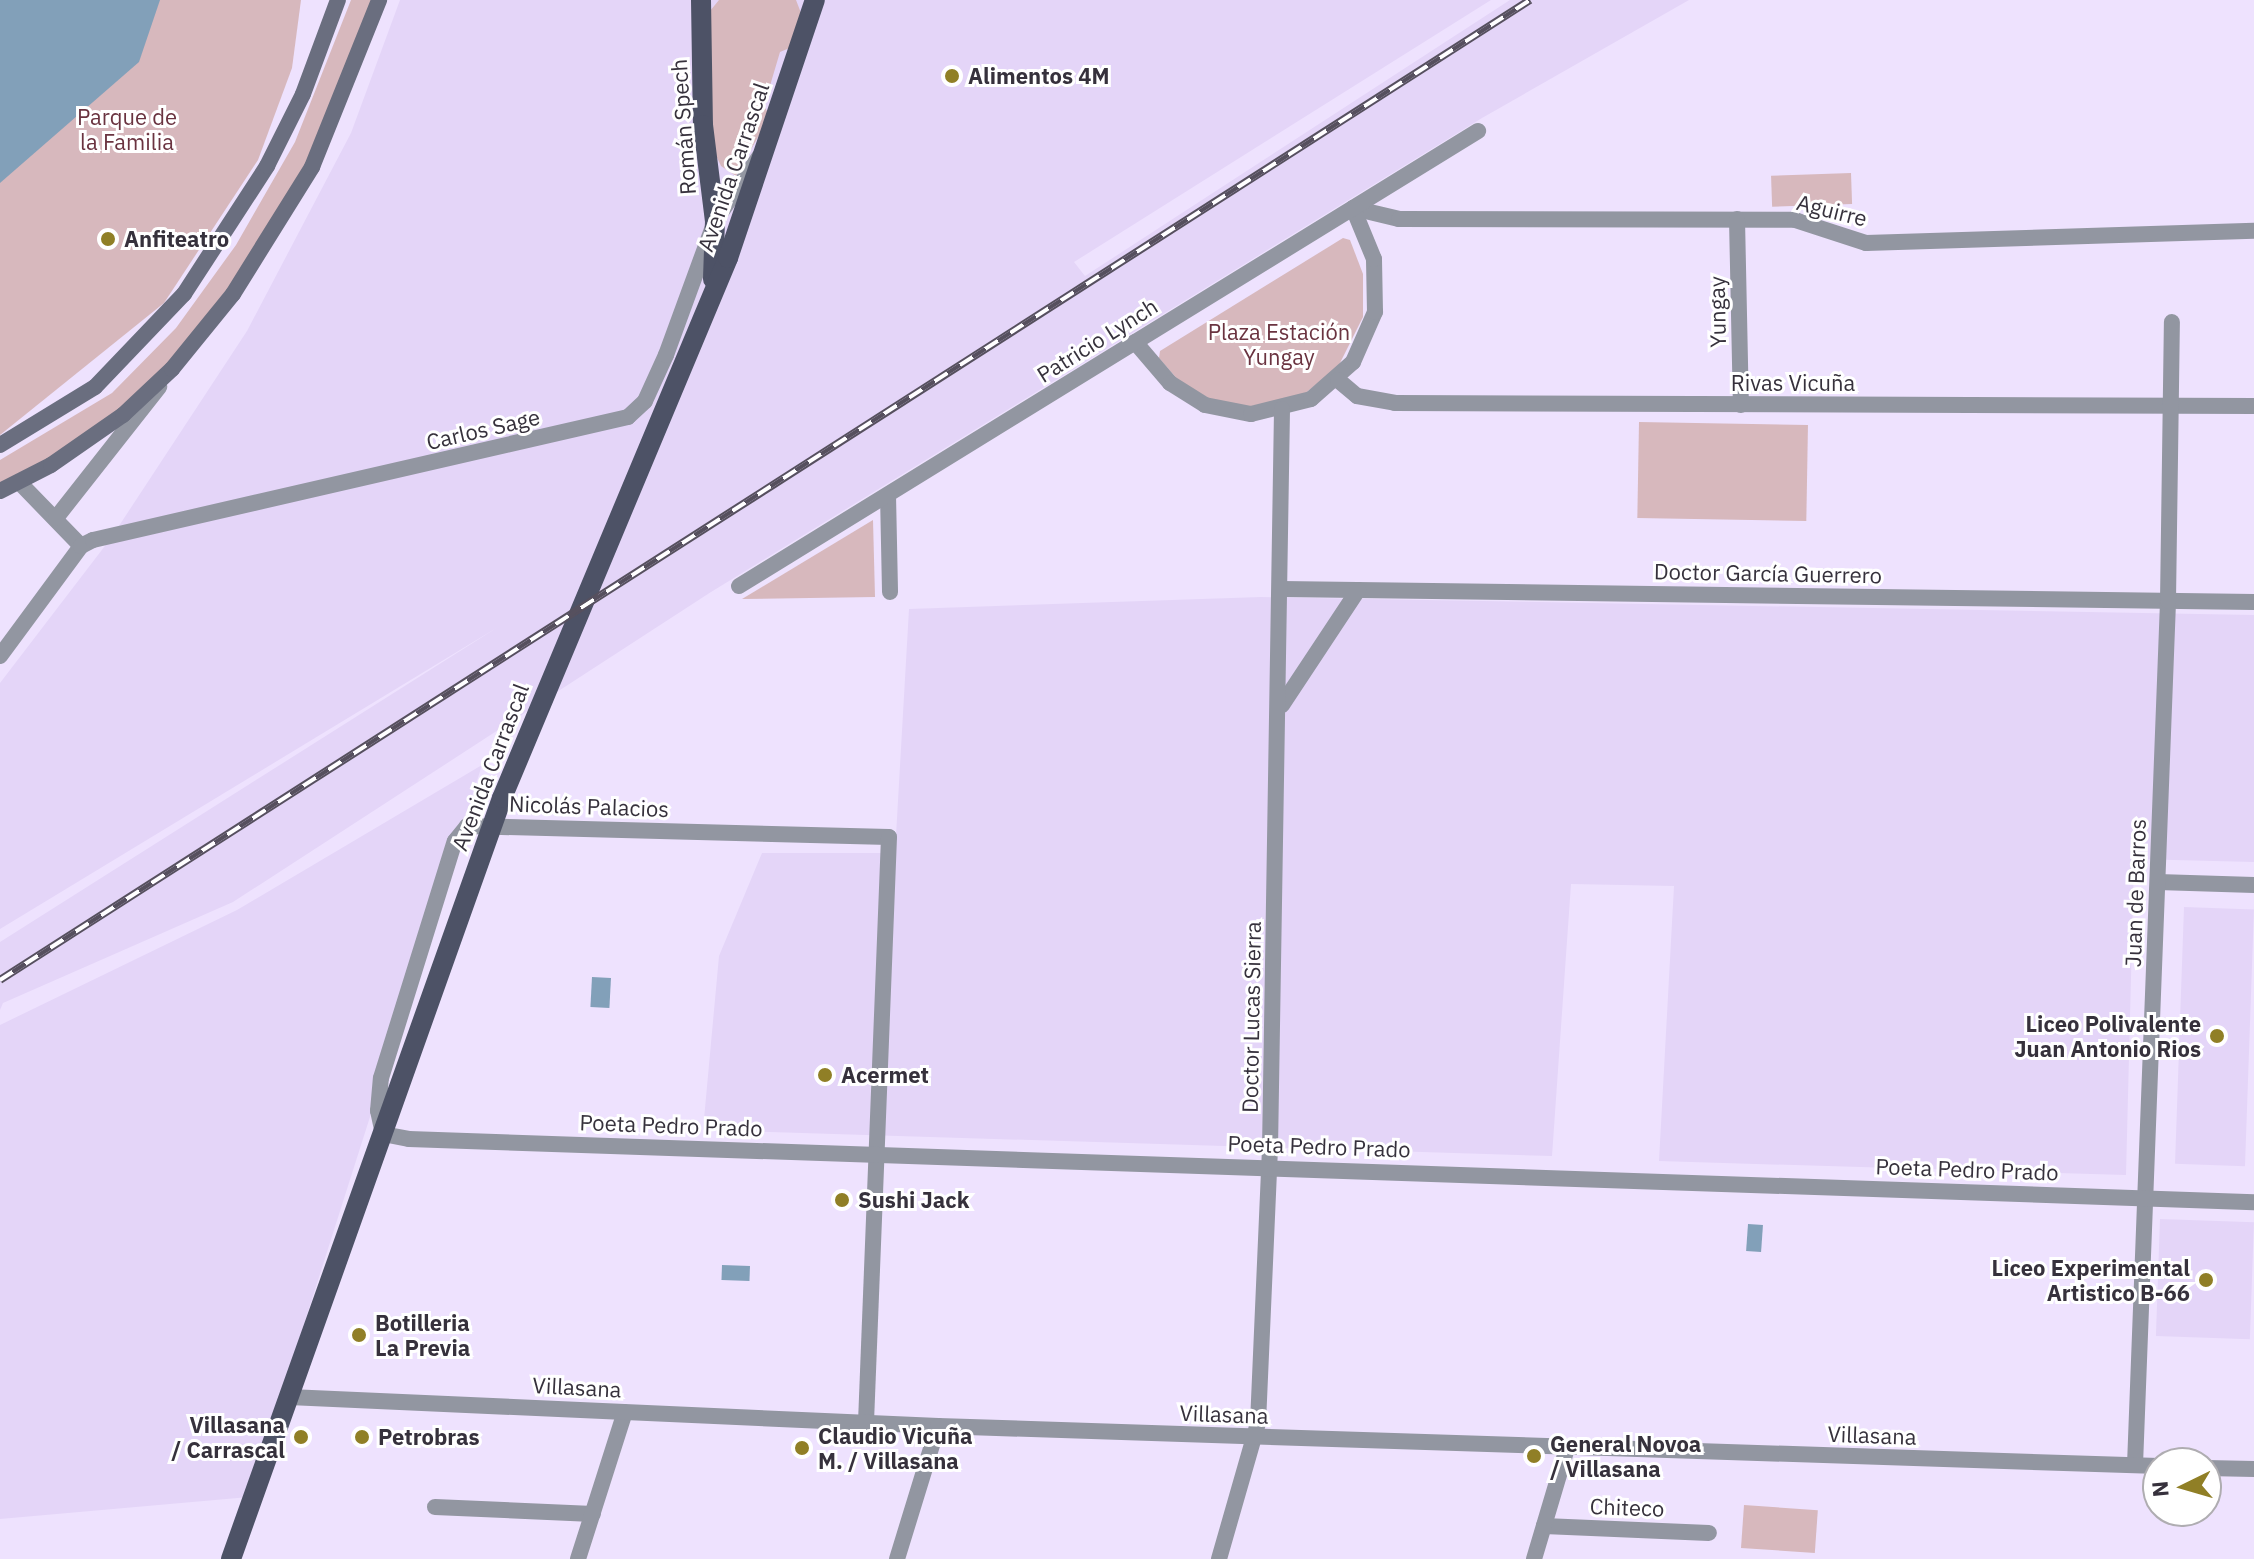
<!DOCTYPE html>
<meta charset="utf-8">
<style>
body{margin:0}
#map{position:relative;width:2254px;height:1559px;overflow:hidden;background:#eee2fe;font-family:"IBM Plex Sans",sans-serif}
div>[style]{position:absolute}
.built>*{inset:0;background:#e4d5f8;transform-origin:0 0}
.green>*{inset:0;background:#d7b8bd;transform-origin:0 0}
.water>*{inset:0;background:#82a0b9;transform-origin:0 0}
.minor>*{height:16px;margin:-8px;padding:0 8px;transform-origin:8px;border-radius:8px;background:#9296a1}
.tertiary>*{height:16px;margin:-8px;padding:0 8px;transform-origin:8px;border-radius:8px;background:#9296a1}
.secondary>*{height:16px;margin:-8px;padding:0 8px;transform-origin:8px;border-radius:8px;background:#6a6e7f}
.primary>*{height:20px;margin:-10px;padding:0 10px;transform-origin:10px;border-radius:10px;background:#4d5266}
.rail>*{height:8px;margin-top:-4px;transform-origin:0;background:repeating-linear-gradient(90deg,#fff 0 15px,#56505e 0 30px);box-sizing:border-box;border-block:2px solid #56505e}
.dots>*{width:22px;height:22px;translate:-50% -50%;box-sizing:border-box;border:4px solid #fff;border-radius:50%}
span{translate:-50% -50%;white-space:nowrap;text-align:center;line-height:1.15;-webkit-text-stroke:6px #fff;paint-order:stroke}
.poi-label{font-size:22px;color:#36313c;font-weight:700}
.left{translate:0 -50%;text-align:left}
.right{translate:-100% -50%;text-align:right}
.park-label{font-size:22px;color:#6a3340}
.street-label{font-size:22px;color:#36313c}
.north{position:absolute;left:2142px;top:1447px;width:80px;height:80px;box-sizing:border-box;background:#fff;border:2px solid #afadb1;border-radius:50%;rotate:265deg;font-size:22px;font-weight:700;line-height:32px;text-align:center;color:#36313c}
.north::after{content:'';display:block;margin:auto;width:28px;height:36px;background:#907f26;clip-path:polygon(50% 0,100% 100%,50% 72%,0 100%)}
</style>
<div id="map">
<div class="built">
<i style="clip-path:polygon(400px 0,1491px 0,1074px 262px,1085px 276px,1510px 0,1689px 0,1482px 118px,711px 592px,233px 902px,3px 1003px,0 1010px,0 942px,498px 627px,0 929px,0 683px,111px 538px,247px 331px,351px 133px)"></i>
<i style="clip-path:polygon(1261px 597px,2254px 615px,2254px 862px,2134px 859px,2126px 1175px,1659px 1161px,1674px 886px,1571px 884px,1552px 1156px,703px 1130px,719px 956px,762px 853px,895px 853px,909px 609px)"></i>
<i style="clip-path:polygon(482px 765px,249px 1497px,0 1519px,0 1025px,237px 910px)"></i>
<i style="left:2184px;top:907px;width:70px;height:257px;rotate:2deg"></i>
<i style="left:2160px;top:1219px;width:94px;height:117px;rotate:2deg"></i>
</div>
<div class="green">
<i style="clip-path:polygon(0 0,301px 0,292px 68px,258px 160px,164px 303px,0 435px)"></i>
<i style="clip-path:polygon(351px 0,375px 0,321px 144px,267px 236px,166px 370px,84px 439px,0 485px,0 460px,112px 393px,176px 328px,236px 245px,295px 142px)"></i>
<i style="clip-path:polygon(719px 0,796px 0,801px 13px,792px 47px,780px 52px,764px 106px,770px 116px,736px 176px,721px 166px,712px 147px,710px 11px)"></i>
<i style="left:1851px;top:173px;width:31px;height:80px;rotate:88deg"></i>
<i style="clip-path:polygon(1343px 238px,1350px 240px,1363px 274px,1363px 317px,1338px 367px,1303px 395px,1248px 407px,1210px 399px,1179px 381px,1159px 358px,1160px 351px)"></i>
<i style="left:1639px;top:422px;width:169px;height:96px;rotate:1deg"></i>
<i style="clip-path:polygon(873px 520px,875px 597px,742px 599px)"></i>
<i style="left:1744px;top:1505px;width:74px;height:43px;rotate:4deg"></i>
</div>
<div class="water">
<i style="clip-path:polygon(0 0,160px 0,139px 62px,0 183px)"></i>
<i style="left:592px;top:977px;width:19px;height:30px;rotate:3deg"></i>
<i style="left:1748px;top:1224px;width:15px;height:27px;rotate:4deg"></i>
<i style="left:722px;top:1265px;width:28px;height:15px;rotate:2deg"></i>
</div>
<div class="minor">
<i style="left:1353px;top:208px;width:47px;rotate:13.4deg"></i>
<i style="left:1399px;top:219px;width:396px;rotate:0.1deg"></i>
<i style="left:1795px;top:220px;width:75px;rotate:17.9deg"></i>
<i style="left:1866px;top:243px;width:388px;rotate:-1.8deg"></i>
<i style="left:1737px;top:219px;width:186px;rotate:88.8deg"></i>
<i style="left:1135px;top:342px;width:54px;rotate:49.5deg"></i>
<i style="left:1170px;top:383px;width:41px;rotate:32.2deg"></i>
<i style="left:1205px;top:405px;width:47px;rotate:11.1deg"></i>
<i style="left:1251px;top:414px;width:62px;rotate:-14deg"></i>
<i style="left:1311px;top:399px;width:56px;rotate:-41.4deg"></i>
<i style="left:1353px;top:362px;width:55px;rotate:-66.3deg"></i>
<i style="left:1375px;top:312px;width:53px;rotate:-91.1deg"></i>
<i style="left:1374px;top:259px;width:55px;rotate:-112.4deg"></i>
<i style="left:1338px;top:380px;width:25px;rotate:40deg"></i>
<i style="left:1357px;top:396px;width:39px;rotate:10deg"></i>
<i style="left:1395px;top:403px;width:859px;rotate:0.2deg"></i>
<i style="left:19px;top:482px;width:89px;rotate:45.9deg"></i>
<i style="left:888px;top:495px;width:97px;rotate:88.8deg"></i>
<i style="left:56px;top:518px;width:167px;rotate:-51.8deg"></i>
<i style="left:739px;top:586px;width:868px;rotate:-31.62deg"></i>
<i style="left:1282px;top:589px;width:972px;rotate:0.77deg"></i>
<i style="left:0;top:656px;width:137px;rotate:-53.6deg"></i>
<i style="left:81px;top:546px;width:13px;rotate:-27deg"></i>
<i style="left:93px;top:540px;width:549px;rotate:-12.95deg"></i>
<i style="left:628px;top:417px;width:23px;rotate:-43deg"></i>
<i style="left:645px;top:401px;width:51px;rotate:-65.5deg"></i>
<i style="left:666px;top:355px;width:143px;rotate:-69.9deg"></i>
<i style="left:715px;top:221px;width:78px;rotate:-55.5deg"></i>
<i style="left:1282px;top:705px;width:138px;rotate:-56.5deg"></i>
<i style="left:2158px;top:882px;width:96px;rotate:1.8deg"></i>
<i style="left:383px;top:1134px;width:24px;rotate:-102deg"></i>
<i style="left:378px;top:1111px;width:33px;rotate:-85deg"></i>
<i style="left:381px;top:1078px;width:248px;rotate:-72.7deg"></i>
<i style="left:455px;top:841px;width:19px;rotate:-51deg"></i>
<i style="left:467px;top:826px;width:422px;rotate:1.5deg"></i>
<i style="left:889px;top:837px;width:586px;rotate:92.25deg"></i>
<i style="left:2135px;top:1465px;width:865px;rotate:-87.81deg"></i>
<i style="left:2168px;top:601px;width:279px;rotate:-89.2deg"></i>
<i style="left:435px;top:1507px;width:158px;rotate:2.5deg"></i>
<i style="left:1544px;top:1526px;width:165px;rotate:2.4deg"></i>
<i style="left:578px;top:1559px;width:154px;rotate:-72.3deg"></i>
<i style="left:897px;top:1559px;width:139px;rotate:-72.9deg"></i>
<i style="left:1219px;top:1559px;width:141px;rotate:-74deg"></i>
<i style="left:1258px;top:1423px;width:274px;rotate:-87.5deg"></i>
<i style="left:1270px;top:1149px;width:740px;rotate:-89.07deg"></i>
<i style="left:1534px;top:1559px;width:116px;rotate:-73.4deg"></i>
</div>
<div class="tertiary">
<i style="left:383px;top:1134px;width:26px;rotate:11deg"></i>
<i style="left:409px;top:1139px;width:1846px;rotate:1.96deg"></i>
<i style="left:289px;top:1397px;width:650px;rotate:2.56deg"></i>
<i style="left:938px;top:1426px;width:1221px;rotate:1.88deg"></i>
<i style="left:2206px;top:1468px;width:48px;rotate:1.2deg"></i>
</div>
<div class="secondary">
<i style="left:0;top:445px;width:111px;rotate:-31.4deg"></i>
<i style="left:95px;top:387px;width:129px;rotate:-46.3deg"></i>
<i style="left:184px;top:294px;width:153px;rotate:-57deg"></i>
<i style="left:267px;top:166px;width:80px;rotate:-63.4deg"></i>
<i style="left:303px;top:94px;width:100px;rotate:-69.6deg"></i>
<i style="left:0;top:491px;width:57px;rotate:-27deg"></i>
<i style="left:51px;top:465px;width:88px;rotate:-34.8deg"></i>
<i style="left:123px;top:415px;width:67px;rotate:-43.2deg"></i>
<i style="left:172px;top:369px;width:97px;rotate:-50.9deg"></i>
<i style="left:233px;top:294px;width:150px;rotate:-58.1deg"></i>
<i style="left:312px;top:167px;width:180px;rotate:-68.1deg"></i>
</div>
<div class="primary">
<i style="left:701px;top:0;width:125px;rotate:89.1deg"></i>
<i style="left:703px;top:125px;width:97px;rotate:82.9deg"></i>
<i style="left:715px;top:221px;width:58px;rotate:92deg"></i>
<i style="left:231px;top:1559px;width:808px;rotate:-70.4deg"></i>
<i style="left:502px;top:798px;width:585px;rotate:-67.29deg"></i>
<i style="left:728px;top:258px;width:272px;rotate:-71.4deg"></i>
</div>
<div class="rail">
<i style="left:0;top:980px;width:1817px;rotate:-32.64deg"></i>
</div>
<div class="dots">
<i style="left:952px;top:76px;background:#907f26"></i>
<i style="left:108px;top:239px;background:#907f26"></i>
<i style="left:2217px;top:1036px;background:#907f26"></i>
<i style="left:825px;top:1075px;background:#907f26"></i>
<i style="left:842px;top:1200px;background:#907f26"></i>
<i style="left:2206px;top:1280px;background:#907f26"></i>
<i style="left:359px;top:1335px;background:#907f26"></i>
<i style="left:301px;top:1437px;background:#907f26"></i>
<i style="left:362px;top:1437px;background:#907f26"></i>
<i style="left:802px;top:1448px;background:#907f26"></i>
<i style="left:1534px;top:1456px;background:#907f26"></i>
</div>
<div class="poi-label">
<span class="left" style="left:968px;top:76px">Alimentos 4M</span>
<span class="left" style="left:124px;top:239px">Anfiteatro</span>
<span class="right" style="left:2201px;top:1036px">Liceo Polivalente<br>Juan Antonio Rios</span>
<span class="left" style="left:841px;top:1075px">Acermet</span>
<span class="left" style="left:858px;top:1200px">Sushi Jack</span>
<span class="right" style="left:2190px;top:1280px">Liceo Experimental<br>Artistico B-66</span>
<span class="left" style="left:375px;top:1335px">Botilleria<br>La Previa</span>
<span class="right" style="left:285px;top:1437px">Villasana<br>/ Carrascal</span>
<span class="left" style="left:818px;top:1448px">Claudio Vicuña<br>M. / Villasana</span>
<span class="left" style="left:378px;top:1437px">Petrobras</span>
<span class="left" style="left:1550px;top:1456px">General Novoa<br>/ Villasana</span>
</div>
<div class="park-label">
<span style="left:127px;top:129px">Parque de<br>la Familia</span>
<span style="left:1279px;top:344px">Plaza Estación<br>Yungay</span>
</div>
<div class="street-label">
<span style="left:683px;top:127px;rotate:-94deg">Román Spech</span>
<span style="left:733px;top:167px;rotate:-71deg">Avenida Carrascal</span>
<span style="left:1832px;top:210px;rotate:14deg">Aguirre</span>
<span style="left:1717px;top:312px;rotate:-91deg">Yungay</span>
<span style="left:1097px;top:340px;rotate:-32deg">Patricio Lynch</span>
<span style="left:1793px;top:383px">Rivas Vicuña</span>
<span style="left:483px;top:429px;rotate:-13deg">Carlos Sage</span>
<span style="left:1768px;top:573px;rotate:1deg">Doctor García Guerrero</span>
<span style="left:490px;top:767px;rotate:-69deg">Avenida Carrascal</span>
<span style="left:589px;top:806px;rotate:2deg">Nicolás Palacios</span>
<span style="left:2135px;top:893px;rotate:-88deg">Juan de Barros</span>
<span style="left:1251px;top:1017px;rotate:-89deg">Doctor Lucas Sierra</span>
<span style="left:671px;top:1125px;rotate:2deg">Poeta Pedro Prado</span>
<span style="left:1319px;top:1146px;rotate:2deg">Poeta Pedro Prado</span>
<span style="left:1967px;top:1169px;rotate:2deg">Poeta Pedro Prado</span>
<span style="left:577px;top:1387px;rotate:3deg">Villasana</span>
<span style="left:1224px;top:1414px;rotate:2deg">Villasana</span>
<span style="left:1872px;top:1435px;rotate:2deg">Villasana</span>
<span style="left:1627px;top:1507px;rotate:2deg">Chiteco</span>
</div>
<div class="north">N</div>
</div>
